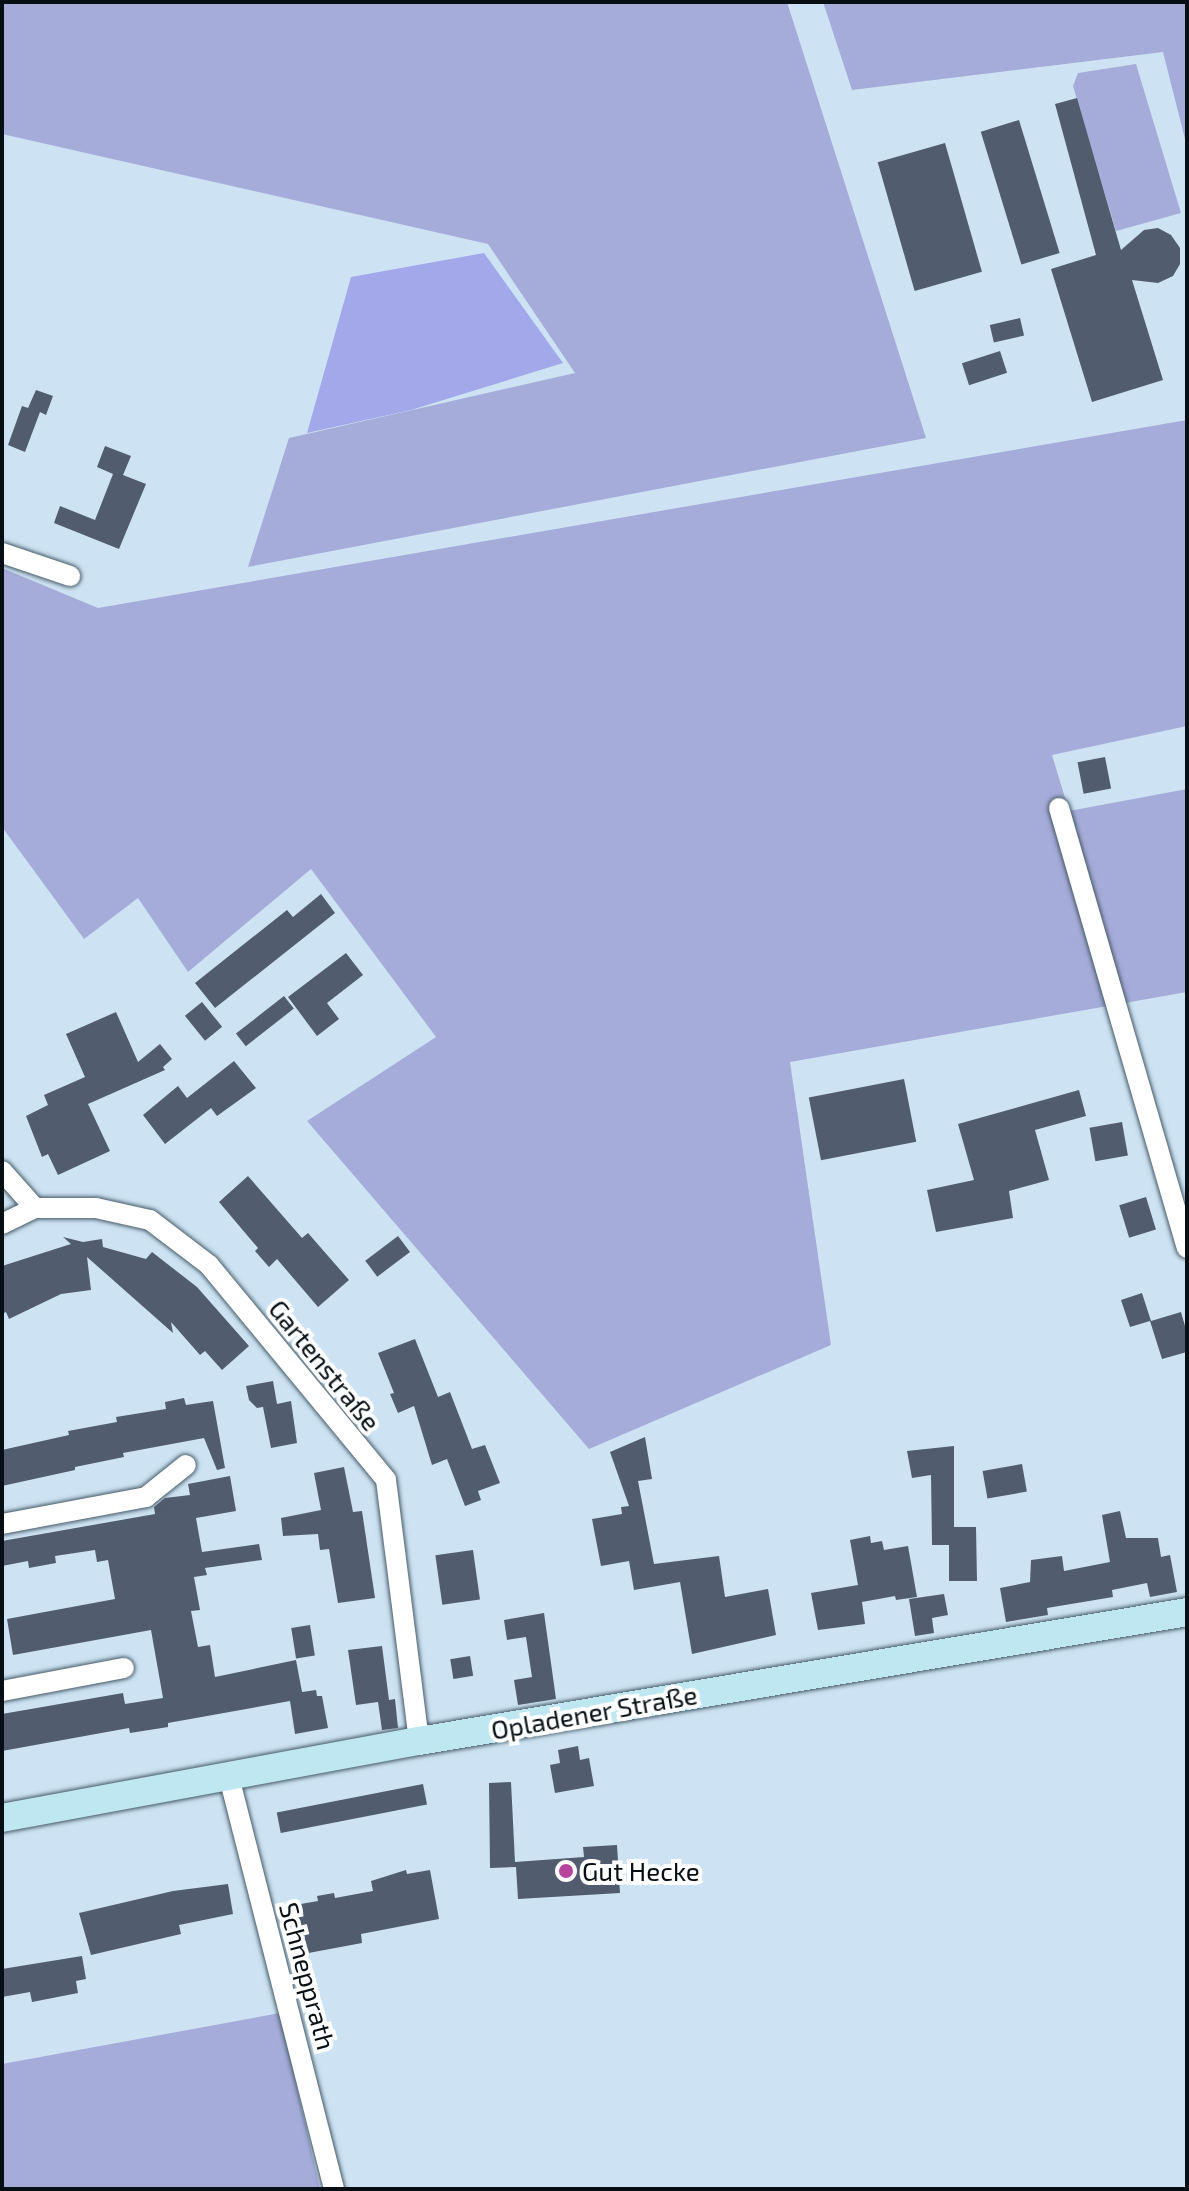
<!DOCTYPE html>
<meta charset="utf-8">
<style>
body{margin:0}
#map{position:relative;width:1189px;height:2191px;overflow:hidden;background:#cde3f3;font-family:"Exo 2",sans-serif}
div>[style]{position:absolute}
.green>*{inset:0;background:#a6acda}
.forest>*{inset:0;background:#a2a8ea}
.building>*{inset:0;background:#515c6e;transform-origin:0 0}
.roads{filter:drop-shadow(0 0 2px #475a67) drop-shadow(0 0 2px #475a67)}
.minor>*{height:20px;margin:-10px;padding:0 10px;transform-origin:10px;border-radius:10px;background:#fff}
.secondary>*{height:28px;margin:-14px;padding:0 14px;transform-origin:14px;border-radius:14px;background:#bee7f2}
.dots>*{width:22px;height:22px;translate:-50% -50%;box-sizing:border-box;border:4px solid #fff;border-radius:50%}
span{translate:-50% -50%;white-space:nowrap;text-align:center;line-height:1.15;-webkit-text-stroke:8px #fff;paint-order:stroke}
.street-label{font-size:26px;color:#070e14}
.poi-label{font-size:26px;color:#070e14}
.left{translate:0 -50%;text-align:left}
.frame{position:absolute;inset:0;border:4px solid #070e14;pointer-events:none}
</style>
<div id="map">
<div class="green">
<i style="clip-path:polygon(2px 2px,787px 2px,926px 438px,248px 567px,289px 438px,575px 373px,488px 244px,2px 134px)"></i>
<i style="clip-path:polygon(823px 2px,1187px 2px,1187px 147px,1163px 52px,852px 90px)"></i>
<i style="clip-path:polygon(1136px 64px,1181px 213px,1116px 231px,1073px 86px,1078px 73px)"></i>
<i style="clip-path:polygon(1187px 420px,1187px 726px,1052px 755px,1069px 811px,1187px 789px,1187px 992px,790px 1062px,831px 1345px,589px 1449px,307px 1121px,436px 1037px,311px 869px,188px 972px,138px 898px,84px 939px,2px 827px,2px 568px,98px 608px)"></i>
<i style="clip-path:polygon(280px 2013px,320px 2189px,2px 2189px,2px 2064px)"></i>
</div>
<div class="forest">
<i style="clip-path:polygon(484px 253px,563px 363px,411px 410px,307px 433px,351px 277px)"></i>
</div>
<div class="building">
<i style="clip-path:polygon(1077px 98px,1121px 250px,1144px 230px,1158px 228px,1171px 235px,1180px 248px,1180px 264px,1173px 276px,1158px 283px,1132px 280px,1163px 380px,1092px 402px,1051px 269px,1096px 255px,1055px 104px)"></i>
<i style="left:1019px;top:120px;width:139px;height:40px;rotate:73deg"></i>
<i style="left:945px;top:143px;width:134px;height:70px;rotate:74deg"></i>
<i style="left:1020px;top:318px;width:18px;height:31px;rotate:77deg"></i>
<i style="left:1000px;top:351px;width:23px;height:40px;rotate:72deg"></i>
<i style="clip-path:polygon(36px 390px,53px 396px,46px 415px,40px 412px,25px 452px,8px 445px,22px 406px,28px 408px)"></i>
<i style="clip-path:polygon(105px 446px,131px 456px,123px 475px,146px 484px,119px 549px,54px 523px,60px 506px,95px 520px,113px 474px,97px 467px)"></i>
<i style="left:1105px;top:757px;width:32px;height:28px;rotate:79deg"></i>
<i style="clip-path:polygon(321px 894px,335px 913px,215px 1008px,195px 983px,287px 910px,293px 917px)"></i>
<i style="clip-path:polygon(346px 953px,363px 975px,327px 1003px,339px 1019px,317px 1036px,288px 997px)"></i>
<i style="left:284px;top:996px;width:16px;height:61px;rotate:52deg"></i>
<i style="left:202px;top:1002px;width:32px;height:22px;rotate:51deg"></i>
<i style="clip-path:polygon(116px 1012px,138px 1062px,160px 1044px,172px 1059px,163px 1067px,165px 1070px,88px 1104px,110px 1151px,58px 1175px,48px 1154px,42px 1157px,26px 1116px,48px 1105px,44px 1095px,85px 1077px,66px 1034px)"></i>
<i style="clip-path:polygon(234px 1061px,256px 1088px,217px 1116px,211px 1108px,165px 1144px,143px 1115px,178px 1086px,187px 1098px)"></i>
<i style="left:904px;top:1079px;width:64px;height:97px;rotate:79deg"></i>
<i style="clip-path:polygon(1079px 1090px,1086px 1116px,1035px 1130px,1049px 1180px,1009px 1191px,1013px 1218px,936px 1232px,927px 1190px,974px 1180px,958px 1124px)"></i>
<i style="left:1122px;top:1122px;width:34px;height:33px;rotate:80deg"></i>
<i style="clip-path:polygon(248px 1176px,302px 1238px,308px 1233px,349px 1280px,318px 1307px,277px 1259px,269px 1267px,255px 1251px,258px 1248px,219px 1202px)"></i>
<i style="left:1146px;top:1197px;width:34px;height:28px;rotate:73deg"></i>
<i style="left:398px;top:1236px;width:20px;height:41px;rotate:53deg"></i>
<i style="clip-path:polygon(63px 1237px,83px 1242px,102px 1239px,103px 1247px,146px 1259px,152px 1252px,197px 1287px,249px 1346px,222px 1370px,205px 1351px,200px 1355px,171px 1322px,173px 1333px,87px 1257px,91px 1290px,61px 1294px,9px 1319px,6px 1312px,2px 1314px,2px 1266px,71px 1244px)"></i>
<i style="clip-path:polygon(1142px 1293px,1151px 1321px,1181px 1312px,1187px 1333px,1187px 1352px,1162px 1359px,1150px 1321px,1130px 1327px,1121px 1300px)"></i>
<i style="clip-path:polygon(415px 1339px,438px 1397px,450px 1392px,472px 1449px,485px 1445px,500px 1483px,478px 1491px,481px 1500px,465px 1506px,447px 1459px,432px 1465px,414px 1406px,398px 1413px,390px 1394px,394px 1393px,378px 1353px)"></i>
<i style="clip-path:polygon(273px 1381px,277px 1404px,291px 1401px,297px 1443px,271px 1448px,263px 1407px,268px 1406px,257px 1408px,249px 1400px,246px 1386px)"></i>
<i style="clip-path:polygon(184px 1398px,186px 1405px,213px 1401px,225px 1468px,217px 1470px,204px 1438px,123px 1453px,124px 1457px,75px 1467px,75px 1470px,2px 1486px,2px 1450px,69px 1435px,68px 1431px,117px 1422px,116px 1417px,166px 1409px,165px 1402px)"></i>
<i style="clip-path:polygon(645px 1437px,652px 1479px,638px 1481px,654px 1564px,719px 1556px,725px 1597px,768px 1589px,776px 1635px,692px 1654px,680px 1582px,634px 1590px,629px 1561px,601px 1566px,592px 1519px,622px 1514px,621px 1507px,629px 1506px,610px 1452px)"></i>
<i style="clip-path:polygon(954px 1446px,954px 1527px,976px 1527px,977px 1581px,949px 1581px,949px 1545px,932px 1545px,931px 1475px,912px 1478px,907px 1451px)"></i>
<i style="left:1022px;top:1464px;width:28px;height:40px;rotate:80deg"></i>
<i style="clip-path:polygon(344px 1467px,353px 1512px,362px 1511px,375px 1598px,338px 1603px,329px 1549px,320px 1550px,318px 1534px,283px 1536px,281px 1518px,321px 1510px,314px 1473px)"></i>
<i style="clip-path:polygon(230px 1476px,236px 1511px,196px 1518px,202px 1552px,259px 1544px,262px 1560px,205px 1568px,207px 1575px,194px 1577px,200px 1610px,191px 1611px,198px 1647px,210px 1645px,215px 1677px,296px 1660px,302px 1692px,316px 1690px,317px 1696px,322px 1696px,328px 1728px,295px 1734px,290px 1701px,168px 1723px,168px 1727px,130px 1733px,129px 1728px,2px 1751px,2px 1714px,123px 1693px,125px 1704px,163px 1698px,151px 1630px,13px 1655px,7px 1619px,115px 1599px,108px 1560px,97px 1562px,95px 1550px,55px 1556px,56px 1563px,29px 1568px,28px 1561px,2px 1566px,2px 1541px,155px 1514px,154px 1507px,165px 1498px,190px 1495px,188px 1484px)"></i>
<i style="clip-path:polygon(1120px 1511px,1126px 1538px,1158px 1538px,1161px 1557px,1170px 1555px,1177px 1592px,1150px 1597px,1147px 1583px,1112px 1590px,1113px 1597px,1047px 1608px,1048px 1615px,1006px 1622px,1000px 1588px,1030px 1582px,1031px 1560px,1062px 1556px,1064px 1571px,1110px 1562px,1102px 1515px)"></i>
<i style="clip-path:polygon(870px 1536px,871px 1543px,882px 1541px,884px 1550px,908px 1546px,917px 1597px,896px 1600px,895px 1596px,862px 1602px,865px 1624px,818px 1630px,811px 1593px,858px 1585px,850px 1540px)"></i>
<i style="left:473px;top:1550px;width:50px;height:38px;rotate:82deg"></i>
<i style="clip-path:polygon(944px 1594px,948px 1615px,932px 1618px,934px 1633px,915px 1636px,909px 1599px)"></i>
<i style="clip-path:polygon(544px 1613px,556px 1699px,518px 1705px,514px 1680px,532px 1677px,526px 1637px,507px 1640px,504px 1620px)"></i>
<i style="left:310px;top:1625px;width:31px;height:19px;rotate:81deg"></i>
<i style="clip-path:polygon(382px 1646px,389px 1700px,395px 1699px,398px 1728px,382px 1730px,378px 1702px,385px 1701px,356px 1705px,348px 1650px)"></i>
<i style="left:470px;top:1656px;width:20px;height:20px;rotate:81deg"></i>
<i style="clip-path:polygon(578px 1746px,580px 1760px,589px 1758px,594px 1786px,555px 1793px,550px 1765px,560px 1763px,558px 1750px)"></i>
<i style="clip-path:polygon(511px 1782px,515px 1862px,584px 1857px,583px 1847px,617px 1845px,620px 1893px,518px 1899px,516px 1867px,490px 1868px,489px 1783px)"></i>
<i style="left:423px;top:1784px;width:21px;height:149px;rotate:79deg"></i>
<i style="clip-path:polygon(406px 1870px,407px 1874px,430px 1870px,439px 1919px,361px 1934px,362px 1943px,303px 1954px,295px 1905px,318px 1901px,317px 1896px,334px 1893px,335px 1898px,373px 1891px,371px 1881px)"></i>
<i style="clip-path:polygon(228px 1884px,233px 1914px,179px 1925px,181px 1934px,91px 1955px,79px 1913px,173px 1891px)"></i>
<i style="clip-path:polygon(82px 1956px,86px 1979px,76px 1981px,78px 1993px,32px 2002px,30px 1992px,2px 1997px,2px 1969px)"></i>
</div>
<div class="roads">
<div class="minor">
<i style="left:2px;top:553px;width:72px;rotate:18.7deg"></i>
<i style="left:1059px;top:808px;width:458px;rotate:73.8deg"></i>
<i style="left:2px;top:1171px;width:50px;rotate:48.3deg"></i>
<i style="left:2px;top:1224px;width:37px;rotate:-26deg"></i>
<i style="left:35px;top:1208px;width:61px"></i>
<i style="left:96px;top:1208px;width:55px;rotate:12.5deg"></i>
<i style="left:150px;top:1220px;width:74px;rotate:37.3deg"></i>
<i style="left:209px;top:1265px;width:278px;rotate:50.5deg"></i>
<i style="left:386px;top:1480px;width:263px;rotate:82.8deg"></i>
<i style="left:2px;top:1524px;width:147px;rotate:-10.6deg"></i>
<i style="left:146px;top:1497px;width:51px;rotate:-38.7deg"></i>
<i style="left:2px;top:1691px;width:124px;rotate:-10.7deg"></i>
<i style="left:229px;top:1777px;width:425px;rotate:75.7deg"></i>
</div>
<div class="secondary">
<i style="left:2px;top:1818px;width:424px;rotate:-10.5deg"></i>
<i style="left:419px;top:1741px;width:779px;rotate:-9.53deg"></i>
</div>
</div>
<div class="dots">
<i style="left:566px;top:1871px;background:#b8439b"></i>
</div>
<div class="street-label">
<span style="left:325px;top:1365px;rotate:51deg">Gartenstraße</span>
<span style="left:594px;top:1712px;rotate:-10deg">Opladener Straße</span>
<span style="left:308px;top:1976px;rotate:75deg">Schnepprath</span>
</div>
<div class="poi-label">
<span class="left" style="left:582px;top:1871px">Gut Hecke</span>
</div>
<div class="frame"></div>
</div>
